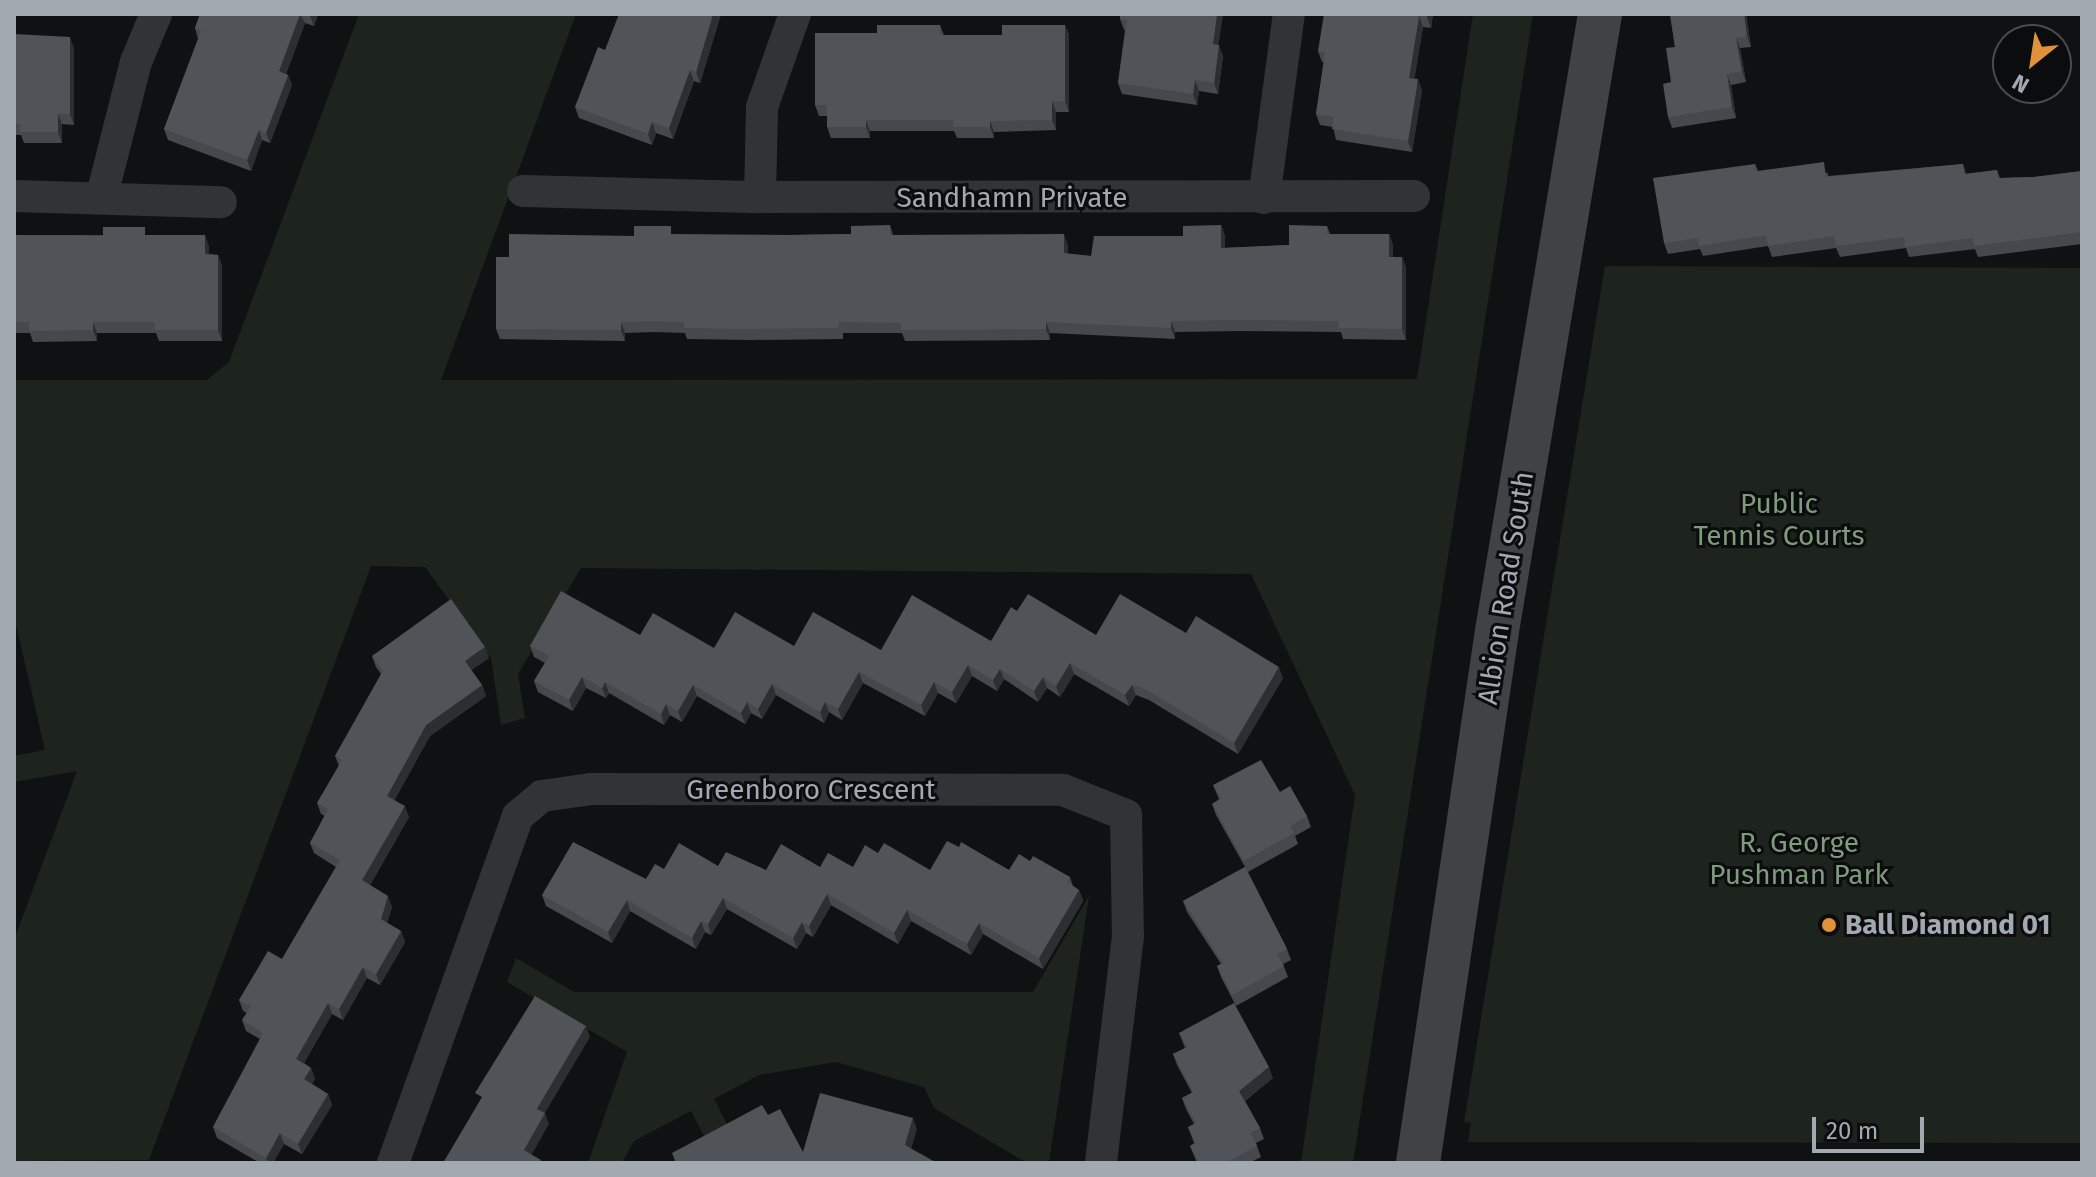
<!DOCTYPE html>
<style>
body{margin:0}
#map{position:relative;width:2096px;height:1177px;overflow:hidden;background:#101112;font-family:"Fira Sans",sans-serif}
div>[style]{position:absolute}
.green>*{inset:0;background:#1d241d}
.street>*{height:32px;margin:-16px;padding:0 16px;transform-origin:16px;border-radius:16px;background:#323336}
.secondary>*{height:44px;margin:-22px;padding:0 22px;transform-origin:22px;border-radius:22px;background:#404246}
.wall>*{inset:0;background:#46484d}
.shaded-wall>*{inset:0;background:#2c2e31}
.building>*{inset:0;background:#505357}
.dots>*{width:22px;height:22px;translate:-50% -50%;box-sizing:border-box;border:4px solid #0b0c0d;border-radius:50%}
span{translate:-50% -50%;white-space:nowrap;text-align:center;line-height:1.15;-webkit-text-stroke:6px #0b0c0d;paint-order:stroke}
.street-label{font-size:28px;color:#a3a9b1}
.park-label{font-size:28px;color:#7e9b7b}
.poi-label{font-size:28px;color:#a3a9b1;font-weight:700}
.left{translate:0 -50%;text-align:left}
.frame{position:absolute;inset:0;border:16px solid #a3a9b1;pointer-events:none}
.north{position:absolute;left:1992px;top:24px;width:80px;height:80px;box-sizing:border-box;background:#0b0c0d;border:2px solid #484b4f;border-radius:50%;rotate:210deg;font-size:22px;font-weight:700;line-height:32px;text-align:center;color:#a3a9b1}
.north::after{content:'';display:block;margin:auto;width:28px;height:36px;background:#e0923a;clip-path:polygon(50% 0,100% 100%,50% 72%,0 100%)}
.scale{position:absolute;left:1812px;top:1117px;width:112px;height:36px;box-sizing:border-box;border:4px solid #a3a9b1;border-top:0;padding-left:10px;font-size:24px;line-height:28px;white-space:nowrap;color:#a3a9b1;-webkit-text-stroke:6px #0b0c0d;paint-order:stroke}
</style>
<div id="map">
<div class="green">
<i style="clip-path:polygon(359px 14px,576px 14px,441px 380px,1417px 379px,1473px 14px,1533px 14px,1353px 1163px,1301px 1163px,1355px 795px,1251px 574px,581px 568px,518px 674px,525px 718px,501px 725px,491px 658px,425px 567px,371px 566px,149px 1160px,14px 1161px,14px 940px,77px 771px,14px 782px,14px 756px,45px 750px,14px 616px,14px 380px,207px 380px,229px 362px)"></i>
<i style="clip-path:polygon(1605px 266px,2082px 268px,2082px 1143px,1468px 1142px,1471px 1123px,1464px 1122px)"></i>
<i style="clip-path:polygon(1089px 896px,1049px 1163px,1027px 1163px,934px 1108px,924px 1087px,836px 1062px,759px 1075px,714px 1099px,747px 1163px,718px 1163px,691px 1111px,634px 1141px,622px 1163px,588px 1163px,627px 1052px,507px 982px,516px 958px,574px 992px,1033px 992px)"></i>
</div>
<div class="street">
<i style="left:523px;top:191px;width:237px;rotate:1.5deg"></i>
<i style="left:760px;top:197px;width:654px;rotate:-0.09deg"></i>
<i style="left:102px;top:195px;width:137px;rotate:-75.7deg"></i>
<i style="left:136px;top:62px;width:52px;rotate:-67.4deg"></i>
<i style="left:14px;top:196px;width:207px;rotate:1.7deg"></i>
<i style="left:760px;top:197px;width:90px;rotate:-88.7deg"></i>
<i style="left:762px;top:107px;width:99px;rotate:-70.5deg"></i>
<i style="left:1264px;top:198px;width:186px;rotate:-82.3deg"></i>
<i style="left:393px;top:1163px;width:369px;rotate:-70.2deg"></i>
<i style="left:518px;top:816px;width:31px;rotate:-40deg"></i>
<i style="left:542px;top:796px;width:49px;rotate:-8.1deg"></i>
<i style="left:591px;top:789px;width:472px;rotate:0.1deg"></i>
<i style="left:1063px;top:790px;width:68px;rotate:21.6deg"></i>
<i style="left:1126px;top:815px;width:121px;rotate:89.1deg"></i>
<i style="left:1128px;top:936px;width:229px;rotate:96.8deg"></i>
</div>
<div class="secondary">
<i style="left:1418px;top:1163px;width:538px;rotate:-81.55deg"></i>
<i style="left:1497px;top:631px;width:626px;rotate:-80.52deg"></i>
</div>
<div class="wall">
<i style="clip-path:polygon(200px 14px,318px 14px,314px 26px,305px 23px,286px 74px,288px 75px,292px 85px,270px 143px,262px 140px,251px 171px,168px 140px,164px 129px,198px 39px,195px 28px)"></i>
<i style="clip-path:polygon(721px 14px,700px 83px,694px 81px,673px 139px,656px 133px,652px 145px,579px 118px,575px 107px,605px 50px)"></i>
<i style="clip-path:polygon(1120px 14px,1223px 14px,1218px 45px,1223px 56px,1218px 94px,1199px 91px,1197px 105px,1122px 94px,1118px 83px,1125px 30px,1124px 30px,1120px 19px)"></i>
<i style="clip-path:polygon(1433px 14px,1431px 28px,1423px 27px,1414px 79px,1422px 90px,1412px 152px,1336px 140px,1333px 127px,1320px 125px,1316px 114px,1324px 62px,1322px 62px,1318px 51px,1331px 15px)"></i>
<i style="clip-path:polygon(1670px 14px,1746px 14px,1751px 47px,1740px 48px,1746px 82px,1731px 85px,1736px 118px,1672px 128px,1668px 117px,1675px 47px)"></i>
<i style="clip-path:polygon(940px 25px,944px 35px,1002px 35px,1065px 25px,1069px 35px,1069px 112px,1056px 112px,1056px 130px,994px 132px,994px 138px,957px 138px,954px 131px,870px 131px,870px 138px,831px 138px,827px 127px,827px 116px,819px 116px,815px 105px,877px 33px)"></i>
<i style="clip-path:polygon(14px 34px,74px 48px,74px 125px,62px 124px,62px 143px,24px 143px,21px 135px,14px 135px)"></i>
<i style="clip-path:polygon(1755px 164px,1758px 171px,1828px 173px,1828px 176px,1963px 164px,1966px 174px,1997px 170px,2000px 178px,2034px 177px,2082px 171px,2082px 244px,1978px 257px,1975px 249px,1909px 257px,1906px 248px,1840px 257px,1836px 248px,1772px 257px,1768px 246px,1703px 256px,1700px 249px,1668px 254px,1664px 243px)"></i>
<i style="clip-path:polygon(890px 225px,893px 235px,1068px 245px,1068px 254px,1091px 256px,1183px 236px,1221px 225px,1225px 236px,1225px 248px,1289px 245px,1327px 226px,1330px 234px,1389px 234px,1393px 245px,1393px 257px,1402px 257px,1406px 268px,1406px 340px,1343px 339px,1341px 332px,1239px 331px,1175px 332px,1175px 339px,1050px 333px,1050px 340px,905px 341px,902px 333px,843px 333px,843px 339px,751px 340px,687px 339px,685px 333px,655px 332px,625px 333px,625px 341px,500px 339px,496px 329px,509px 257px,634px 236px,789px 235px,851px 234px)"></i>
<i style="clip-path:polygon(14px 235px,147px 235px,209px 246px,209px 254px,218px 255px,222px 266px,222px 341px,159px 341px,156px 333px,97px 333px,97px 341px,33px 342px,30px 333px,14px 333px)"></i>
<i style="clip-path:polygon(1017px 611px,1096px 635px,1186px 633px,1283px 678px,1238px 754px,1149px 700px,1136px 695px,1129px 706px,1074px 674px,1060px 697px,1047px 688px,1038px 702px,1004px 679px,997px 691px,972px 676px,956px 703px,938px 693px,925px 716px,863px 683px,842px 720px,829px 712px,824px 723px,776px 695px,762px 719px,751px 713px,745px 724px,697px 696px,682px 722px,670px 715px,664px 725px,609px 693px,606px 698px,586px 688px,573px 711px,538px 692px,534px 681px,545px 663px,534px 657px,530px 646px,640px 635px,714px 648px,794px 646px,881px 650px,991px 641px)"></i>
<i style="clip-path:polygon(372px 656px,489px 658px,471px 670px,482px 685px,486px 696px,430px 736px,394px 800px,409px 817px,370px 885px,392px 907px,387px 923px,401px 931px,405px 942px,380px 985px,367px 978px,343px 1020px,332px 1014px,304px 1063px,311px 1068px,315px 1079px,312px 1084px,328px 1094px,332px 1105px,302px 1154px,284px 1144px,273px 1163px,260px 1163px,217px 1138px,213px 1127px,260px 1039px,246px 1031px,242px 1020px,247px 1013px,243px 1011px,239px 1000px,282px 959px,336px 867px,314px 853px,310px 843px,325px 816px,321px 814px,317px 803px,339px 766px,335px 756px,381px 674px,376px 667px)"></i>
<i style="clip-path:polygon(1213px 785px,1280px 792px,1307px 816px,1311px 827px,1295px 836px,1298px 844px,1248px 872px,1287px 949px,1291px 960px,1283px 964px,1288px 977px,1236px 1006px,1221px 977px,1217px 966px,1221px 964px,1187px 912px,1183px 901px,1245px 867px,1216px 815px,1212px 804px,1219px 799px)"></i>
<i style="clip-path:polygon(959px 847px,1009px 870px,1030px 861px,1070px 877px,1073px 886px,1079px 890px,1083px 901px,1043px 969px,983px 934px,971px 955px,911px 921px,898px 944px,831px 905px,813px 937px,806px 933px,797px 949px,727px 909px,711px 935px,705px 932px,696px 949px,630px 911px,612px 943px,546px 906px,542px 895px,646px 879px,664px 869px,718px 866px,766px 870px,820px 867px,853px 867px,878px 853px,930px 870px)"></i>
<i style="clip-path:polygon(1179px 1033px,1273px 1078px,1245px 1101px,1260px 1128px,1264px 1139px,1256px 1143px,1261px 1157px,1249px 1163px,1197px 1163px,1190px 1146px,1194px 1143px,1188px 1127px,1194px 1124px,1186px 1109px,1182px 1098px,1192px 1093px,1177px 1065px,1173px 1054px,1185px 1048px)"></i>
</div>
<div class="shaded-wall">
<i style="clip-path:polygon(300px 14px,305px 23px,283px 82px,279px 71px)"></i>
<i style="clip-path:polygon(310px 14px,318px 14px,314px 26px,310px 16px)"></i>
<i style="clip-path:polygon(713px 14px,721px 14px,700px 83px,696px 72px)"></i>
<i style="clip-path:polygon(1217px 14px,1223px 14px,1217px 55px,1213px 44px)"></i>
<i style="clip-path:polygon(1427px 14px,1433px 14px,1431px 28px,1427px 17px)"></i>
<i style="clip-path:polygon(1744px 14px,1746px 14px,1751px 47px,1747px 36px)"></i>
<i style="clip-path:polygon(1419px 16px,1423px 27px,1413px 89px,1409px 78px)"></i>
<i style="clip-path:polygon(1065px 25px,1069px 35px,1069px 112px,1065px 101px)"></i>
<i style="clip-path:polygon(70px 37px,74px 48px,74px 125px,70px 114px)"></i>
<i style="clip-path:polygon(1736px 38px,1740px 48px,1746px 82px,1742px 71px)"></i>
<i style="clip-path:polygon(1219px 45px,1223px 56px,1218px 94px,1214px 83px)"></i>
<i style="clip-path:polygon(690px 70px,694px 81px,673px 139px,669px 128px)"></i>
<i style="clip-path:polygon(1727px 74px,1731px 85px,1736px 118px,1732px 107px)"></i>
<i style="clip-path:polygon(288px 75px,292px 85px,270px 143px,266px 133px)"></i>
<i style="clip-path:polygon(1418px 79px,1422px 90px,1412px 152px,1408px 141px)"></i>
<i style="clip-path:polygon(1195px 80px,1199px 91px,1197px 105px,1193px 94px)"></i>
<i style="clip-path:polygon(1052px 101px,1056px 112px,1056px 130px,1052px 120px)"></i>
<i style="clip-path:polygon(58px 114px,62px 124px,62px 143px,58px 132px)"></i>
<i style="clip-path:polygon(866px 120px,870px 131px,870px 138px,866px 127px)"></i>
<i style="clip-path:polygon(990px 121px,994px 132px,994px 138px,990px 127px)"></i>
<i style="clip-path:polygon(652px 122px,656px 133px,652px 145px,648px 134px)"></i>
<i style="clip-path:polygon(259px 130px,262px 140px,251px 171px,247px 160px)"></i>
<i style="clip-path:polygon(1221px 225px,1225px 236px,1225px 259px,1221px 248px)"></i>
<i style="clip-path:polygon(1064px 234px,1068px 245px,1068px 264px,1064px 253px)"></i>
<i style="clip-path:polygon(1389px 234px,1393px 245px,1393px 268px,1389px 257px)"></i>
<i style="clip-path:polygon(205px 235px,209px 246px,209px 265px,205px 254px)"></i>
<i style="clip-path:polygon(218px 255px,222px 266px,222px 341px,218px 330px)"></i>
<i style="clip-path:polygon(1402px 257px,1406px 268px,1406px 340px,1402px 329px)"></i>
<i style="clip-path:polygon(1171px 321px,1175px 332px,1175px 339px,1171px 328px)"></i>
<i style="clip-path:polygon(93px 322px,97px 333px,97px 341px,93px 330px)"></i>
<i style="clip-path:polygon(621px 322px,625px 333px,625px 341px,621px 330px)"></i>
<i style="clip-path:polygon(1046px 322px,1050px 333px,1050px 340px,1046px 329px)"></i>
<i style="clip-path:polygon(485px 647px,489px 658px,469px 672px,465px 661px)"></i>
<i style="clip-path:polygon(1070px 663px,1074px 674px,1060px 697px,1056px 686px)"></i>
<i style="clip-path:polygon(968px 665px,972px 676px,956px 703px,952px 692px)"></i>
<i style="clip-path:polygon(1279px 667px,1283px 678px,1238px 754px,1234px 743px)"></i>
<i style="clip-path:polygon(1000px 669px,1004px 679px,997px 691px,993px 680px)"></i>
<i style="clip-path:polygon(859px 672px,863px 683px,842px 720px,838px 709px)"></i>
<i style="clip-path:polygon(582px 677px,586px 688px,573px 711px,569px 700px)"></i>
<i style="clip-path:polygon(1043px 677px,1047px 688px,1038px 702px,1034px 691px)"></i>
<i style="clip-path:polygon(605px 682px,609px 693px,606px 698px,602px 688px)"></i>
<i style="clip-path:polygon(934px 682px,938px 693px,925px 716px,921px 705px)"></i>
<i style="clip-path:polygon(772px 684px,776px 695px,762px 719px,758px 709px)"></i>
<i style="clip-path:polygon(482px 685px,486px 696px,430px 736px,391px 807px,387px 796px,426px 725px)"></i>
<i style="clip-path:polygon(693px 685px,697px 696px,682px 722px,678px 711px)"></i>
<i style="clip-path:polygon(1132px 685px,1136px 695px,1129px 706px,1125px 695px)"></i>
<i style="clip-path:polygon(747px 702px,751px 713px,745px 724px,741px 713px)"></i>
<i style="clip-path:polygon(825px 702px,829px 712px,824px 723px,820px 712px)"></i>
<i style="clip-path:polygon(666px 704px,670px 715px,664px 725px,661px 714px)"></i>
<i style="clip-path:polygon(405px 806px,409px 817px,366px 891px,362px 880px)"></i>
<i style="clip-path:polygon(1079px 890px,1083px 901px,1043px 969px,1039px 958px)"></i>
<i style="clip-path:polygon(827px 894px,831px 905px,813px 937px,809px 926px)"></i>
<i style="clip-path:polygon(388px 896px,392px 907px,385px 930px,381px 919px)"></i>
<i style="clip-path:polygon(723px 898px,727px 909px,711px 935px,708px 924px)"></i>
<i style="clip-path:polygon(627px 900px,630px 911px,612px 943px,608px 932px)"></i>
<i style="clip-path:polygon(907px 910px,911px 921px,898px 944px,894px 933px)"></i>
<i style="clip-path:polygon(701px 921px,705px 932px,696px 949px,692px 938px)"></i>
<i style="clip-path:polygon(802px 922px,806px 933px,797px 949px,793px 938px)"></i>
<i style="clip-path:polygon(979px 923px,983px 934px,971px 955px,967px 944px)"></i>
<i style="clip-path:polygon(401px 931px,405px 942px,380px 985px,376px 974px)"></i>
<i style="clip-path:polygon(363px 967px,367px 978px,343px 1020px,339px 1009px)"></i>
<i style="clip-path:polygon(328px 1003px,332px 1014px,300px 1070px,296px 1059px)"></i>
<i style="clip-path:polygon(586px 1026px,590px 1037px,545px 1113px,549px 1124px,528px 1161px,524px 1150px,537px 1109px)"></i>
<i style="clip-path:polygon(1269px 1067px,1273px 1078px,1243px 1102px,1239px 1091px)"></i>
<i style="clip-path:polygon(311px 1068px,315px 1079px,308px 1090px,304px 1079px)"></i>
<i style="clip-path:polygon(328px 1094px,332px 1105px,302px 1154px,298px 1144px)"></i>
<i style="clip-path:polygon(913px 1118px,917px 1129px,909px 1156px,905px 1145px)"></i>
<i style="clip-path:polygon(280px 1133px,284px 1144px,273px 1163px,268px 1163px,266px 1158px)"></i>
</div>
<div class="building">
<i style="clip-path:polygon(200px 14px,300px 14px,279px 71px,288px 75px,266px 133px,259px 130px,247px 160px,164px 129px,201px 31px,195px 28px)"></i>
<i style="clip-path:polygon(619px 14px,713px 14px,696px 72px,690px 70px,669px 128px,652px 122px,648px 134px,575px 107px,598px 47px,605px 50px)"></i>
<i style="clip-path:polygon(1120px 14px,1217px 14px,1213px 44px,1219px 45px,1214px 83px,1195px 80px,1193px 94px,1118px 83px,1127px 20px,1120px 19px)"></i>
<i style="clip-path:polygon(1324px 14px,1427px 14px,1427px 17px,1419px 16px,1409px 78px,1418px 79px,1408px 141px,1332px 129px,1334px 117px,1316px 114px,1325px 52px,1318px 51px)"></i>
<i style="clip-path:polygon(1670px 14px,1744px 14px,1747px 36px,1736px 38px,1742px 71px,1727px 74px,1732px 107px,1668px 117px,1663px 84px,1671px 82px,1666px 48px,1675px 47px)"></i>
<i style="clip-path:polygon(877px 25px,940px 25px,940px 35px,1002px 35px,1002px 25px,1065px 25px,1065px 101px,1052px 101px,1052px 120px,990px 121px,990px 127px,953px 127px,953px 120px,866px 120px,866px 127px,827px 127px,827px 105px,815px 105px,815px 33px,877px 33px)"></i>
<i style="clip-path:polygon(14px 34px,70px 37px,70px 114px,58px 114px,58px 132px,20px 132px,20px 124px,14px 124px)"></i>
<i style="clip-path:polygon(1824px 162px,1826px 177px,1963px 164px,1964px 174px,1997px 170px,1998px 178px,2034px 177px,2082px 171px,2082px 232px,1974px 246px,1973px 238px,1905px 247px,1904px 237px,1836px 246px,1834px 236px,1768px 246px,1766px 235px,1699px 246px,1698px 238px,1664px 243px,1653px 178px,1755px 164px,1757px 171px)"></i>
<i style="clip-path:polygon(890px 225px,890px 235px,1064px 234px,1064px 253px,1091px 256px,1094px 236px,1183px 236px,1183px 226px,1221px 225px,1221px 248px,1289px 245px,1289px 225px,1327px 226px,1327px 234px,1389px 234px,1389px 257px,1402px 257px,1402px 329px,1339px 328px,1339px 321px,1235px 320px,1171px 321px,1171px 328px,1046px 322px,1046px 329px,901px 330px,901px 323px,839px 322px,839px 328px,747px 329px,684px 328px,684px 322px,651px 321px,621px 322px,621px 330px,496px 329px,496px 257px,509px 257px,509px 234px,634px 236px,634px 226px,671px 226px,671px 234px,789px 235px,851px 234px,851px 226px)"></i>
<i style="clip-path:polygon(103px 227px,145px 227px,145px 235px,205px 235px,205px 254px,218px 255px,218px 330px,155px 330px,155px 322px,93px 322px,93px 330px,29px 331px,29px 322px,14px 322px,14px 235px,103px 236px)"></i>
<i style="clip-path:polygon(561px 591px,640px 635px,653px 613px,714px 648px,735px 612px,794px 646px,813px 612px,881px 650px,912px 595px,991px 641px,1011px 607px,1017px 611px,1028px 594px,1096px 635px,1120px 594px,1186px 633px,1196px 616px,1279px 667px,1234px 743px,1145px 689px,1132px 685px,1125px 695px,1070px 663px,1056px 686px,1043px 677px,1034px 691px,1000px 669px,993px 680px,968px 665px,952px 692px,934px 682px,921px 705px,859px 672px,838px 709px,825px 702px,820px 712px,772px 684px,758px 709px,747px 702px,741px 713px,693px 685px,678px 711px,666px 704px,661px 714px,605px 682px,602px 688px,582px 677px,569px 700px,534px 681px,549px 656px,530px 646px)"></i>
<i style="clip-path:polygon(451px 599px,485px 647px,465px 661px,482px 685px,426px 725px,387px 796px,405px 806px,362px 880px,388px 896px,381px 919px,401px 931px,376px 974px,363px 967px,339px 1009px,328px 1003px,296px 1059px,311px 1068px,304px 1079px,328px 1094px,298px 1144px,280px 1133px,266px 1158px,213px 1127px,263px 1033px,242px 1020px,251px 1006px,239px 1000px,268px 951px,282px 959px,340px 860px,310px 843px,328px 809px,317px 803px,342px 760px,335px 756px,383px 671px,372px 656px)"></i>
<i style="clip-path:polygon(1261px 760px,1280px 792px,1290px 786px,1307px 816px,1290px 826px,1294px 833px,1244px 861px,1212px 804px,1221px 799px,1213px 785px)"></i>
<i style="clip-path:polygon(947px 841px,959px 847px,961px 842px,1009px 870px,1019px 854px,1030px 861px,1033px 856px,1070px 877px,1067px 882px,1079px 890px,1039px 958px,979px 923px,967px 944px,907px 910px,894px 933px,827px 894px,809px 926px,802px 922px,793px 938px,723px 898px,708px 924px,701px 921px,692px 938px,627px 900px,608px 932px,542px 895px,573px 842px,646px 879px,655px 864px,664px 869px,679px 843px,718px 866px,726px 852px,766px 870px,781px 844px,820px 867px,828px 853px,853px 867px,865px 845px,878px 853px,884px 843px,930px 870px)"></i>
<i style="clip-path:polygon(1245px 867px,1287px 949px,1277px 954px,1284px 966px,1232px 995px,1217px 966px,1223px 963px,1183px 901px)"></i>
<i style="clip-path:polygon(535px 996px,586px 1026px,537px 1109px,545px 1113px,524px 1150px,541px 1160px,539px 1163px,443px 1163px,482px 1097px,475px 1093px)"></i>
<i style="clip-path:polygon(1234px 1003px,1269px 1067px,1239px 1091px,1260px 1128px,1250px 1133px,1257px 1146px,1225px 1163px,1199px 1163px,1190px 1146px,1195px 1143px,1188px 1127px,1196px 1123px,1182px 1098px,1193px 1092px,1173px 1054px,1187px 1047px,1179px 1033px)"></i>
<i style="clip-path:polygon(820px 1093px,913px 1118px,905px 1145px,937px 1163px,676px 1163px,672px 1153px,762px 1105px,768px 1115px,780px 1109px,803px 1152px)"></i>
</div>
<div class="dots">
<i style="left:1829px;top:925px;background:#e0923a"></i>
</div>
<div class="street-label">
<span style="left:1012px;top:198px">Sandhamn Private</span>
<span style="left:1506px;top:588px;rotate:-81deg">Albion Road South</span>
<span style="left:811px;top:790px">Greenboro Crescent</span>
</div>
<div class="park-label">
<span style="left:1779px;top:520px">Public<br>Tennis Courts</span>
<span style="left:1799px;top:859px">R. George<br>Pushman Park</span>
</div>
<div class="poi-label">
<span class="left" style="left:1845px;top:925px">Ball Diamond 01</span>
</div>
<div class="frame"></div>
<div class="north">N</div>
<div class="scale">20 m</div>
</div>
